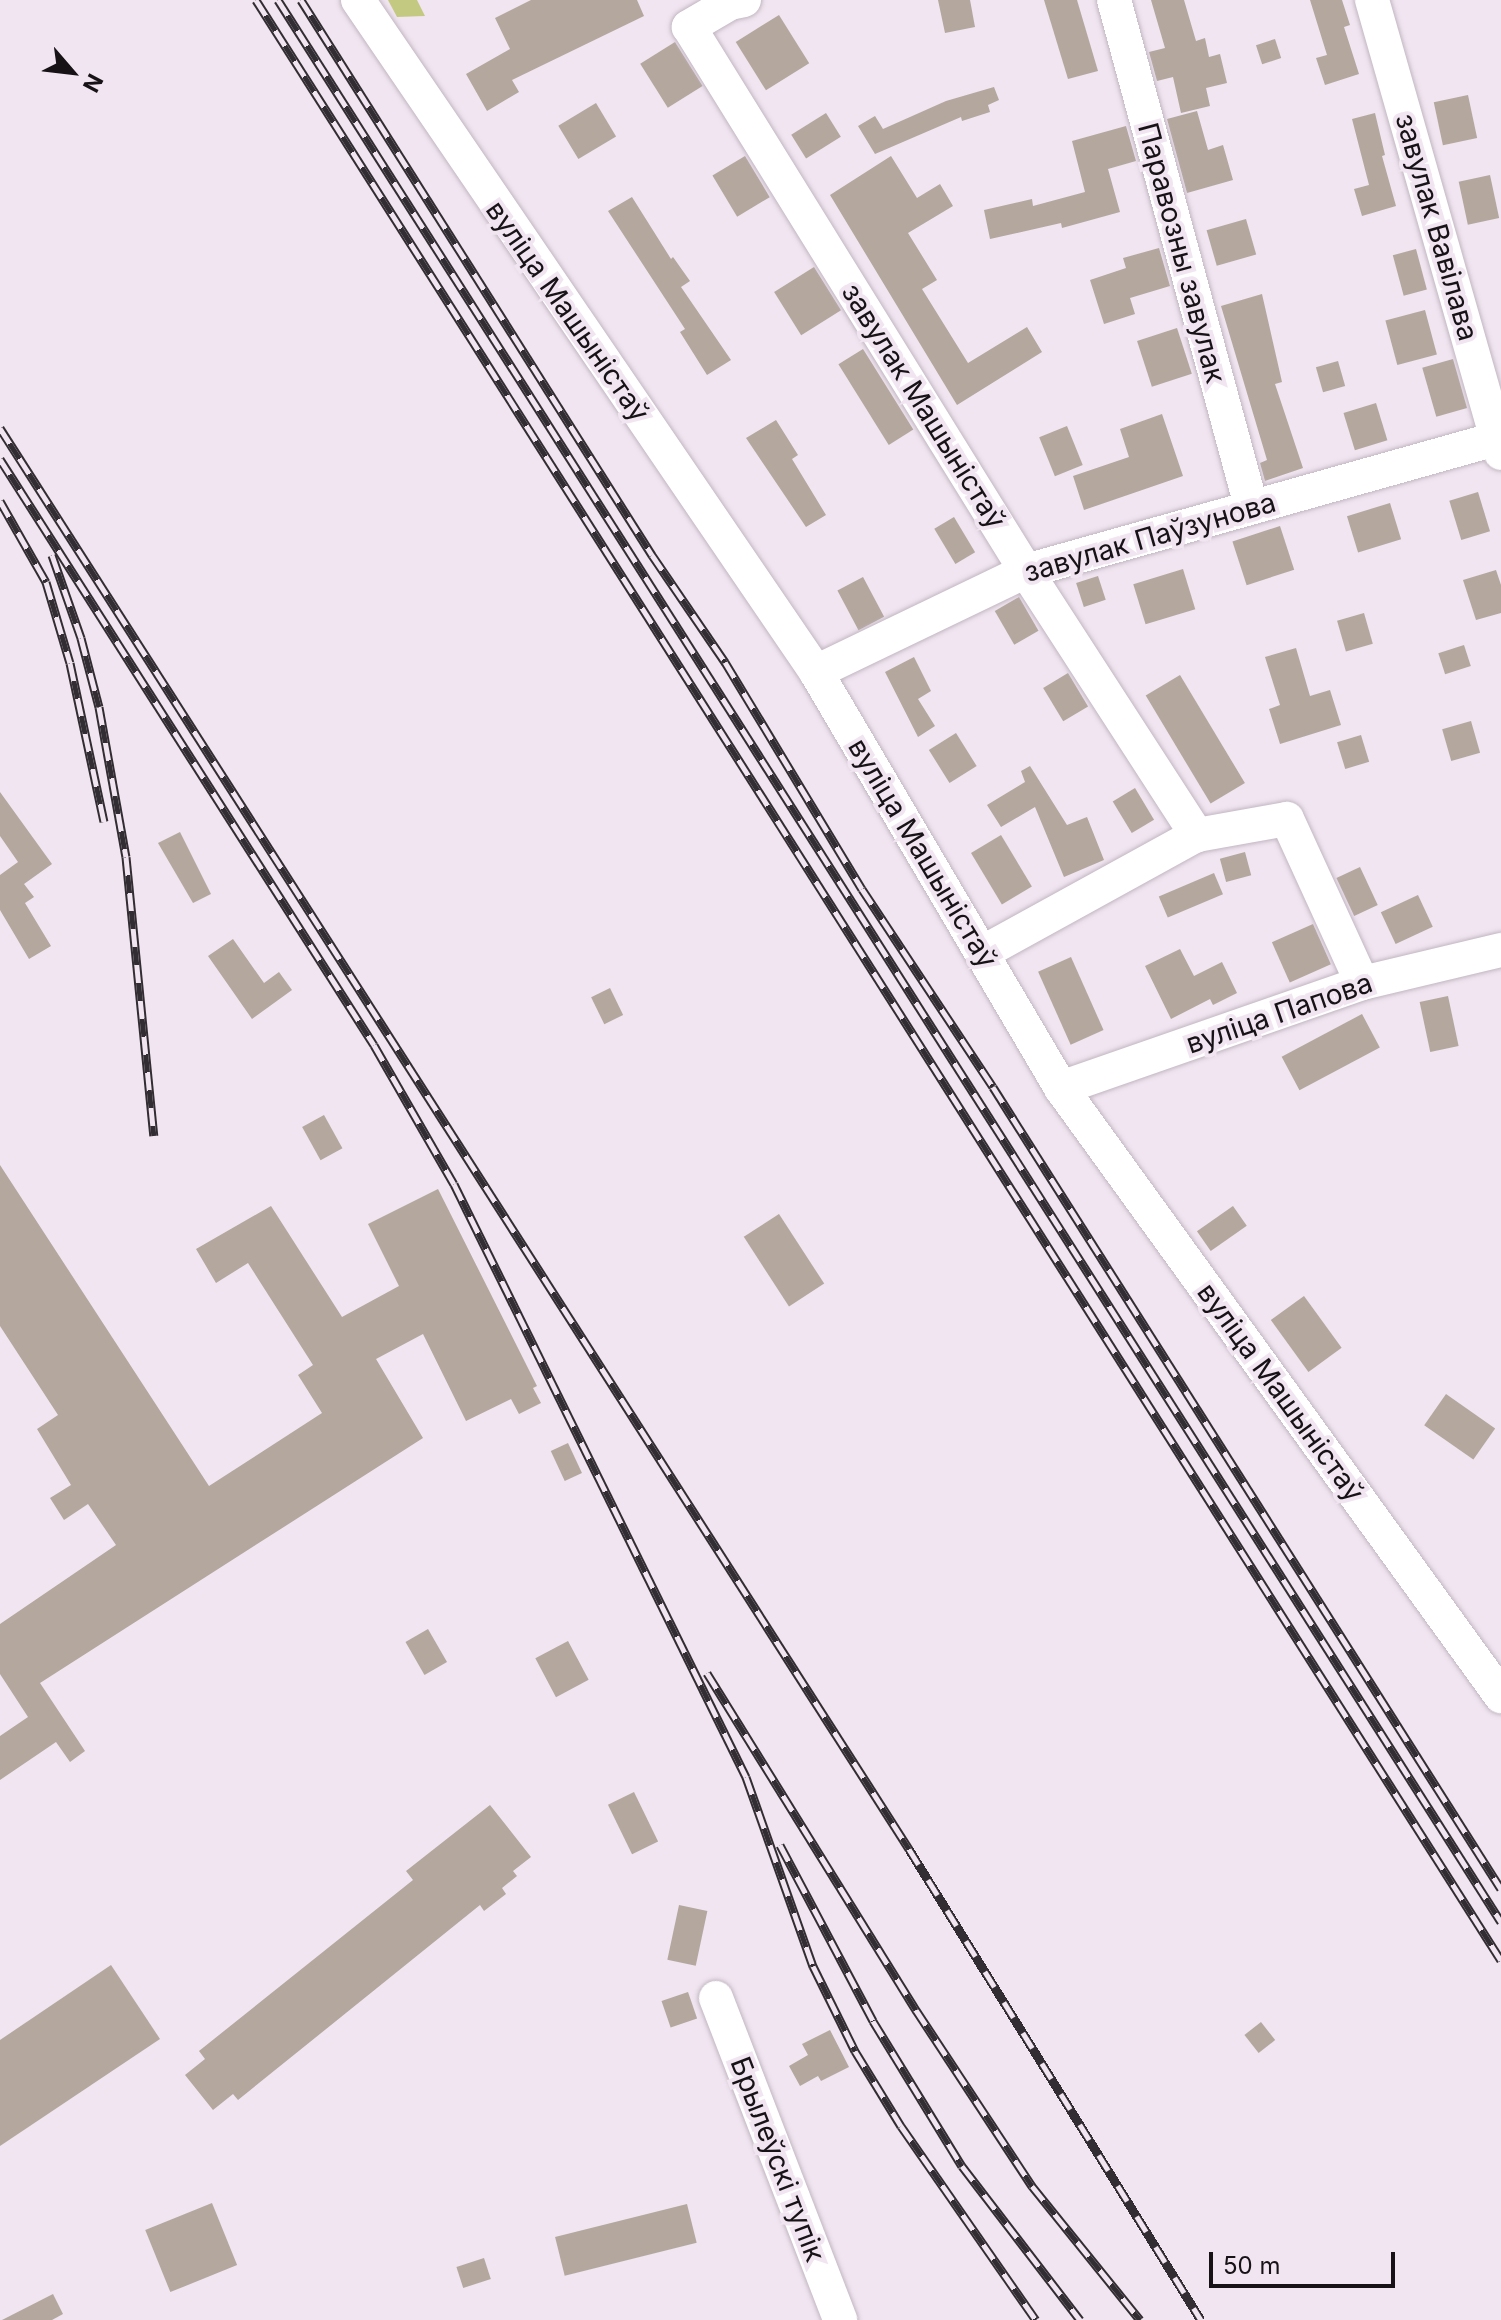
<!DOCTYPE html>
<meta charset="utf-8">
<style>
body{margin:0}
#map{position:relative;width:1501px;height:2320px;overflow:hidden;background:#f0e5f0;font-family:Inter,sans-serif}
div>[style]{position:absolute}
.green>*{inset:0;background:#c4c982}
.building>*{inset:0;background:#b4a79e;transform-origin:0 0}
.roads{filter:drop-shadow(0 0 2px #c1b6c1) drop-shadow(0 0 2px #c1b6c1)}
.minor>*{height:34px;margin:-17px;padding:0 17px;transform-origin:17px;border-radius:17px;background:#fff}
.rail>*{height:9px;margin-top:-4.5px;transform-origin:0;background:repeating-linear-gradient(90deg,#f0e5f0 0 18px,#322d32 0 36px);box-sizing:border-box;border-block:2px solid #322d32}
span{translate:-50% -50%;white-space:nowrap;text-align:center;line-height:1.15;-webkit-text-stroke:8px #f0e5f0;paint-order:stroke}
.street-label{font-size:28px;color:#161216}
.north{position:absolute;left:32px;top:32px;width:80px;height:80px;-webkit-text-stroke:6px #f0e5f0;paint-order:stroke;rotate:118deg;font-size:22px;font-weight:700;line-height:32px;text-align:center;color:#161216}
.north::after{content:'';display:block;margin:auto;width:28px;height:36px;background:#161216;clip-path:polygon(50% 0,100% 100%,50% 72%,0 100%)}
.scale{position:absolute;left:1209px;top:2252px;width:186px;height:36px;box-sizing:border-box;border:4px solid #161216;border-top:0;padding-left:10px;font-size:24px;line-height:28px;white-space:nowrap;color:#161216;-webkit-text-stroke:6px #f0e5f0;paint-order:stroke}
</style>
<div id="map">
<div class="green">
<i style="clip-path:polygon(388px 0,417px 0,425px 16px,397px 17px)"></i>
</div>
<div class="building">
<i style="clip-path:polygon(531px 0,637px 0,644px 16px,512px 80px,519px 92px,487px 111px,466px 74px,510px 49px,495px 18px)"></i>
<i style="clip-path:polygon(938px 0,970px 0,975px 27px,945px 33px)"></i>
<i style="clip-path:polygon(1044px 0,1077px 0,1098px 71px,1068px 79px)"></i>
<i style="clip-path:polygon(1151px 0,1184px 0,1196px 41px,1205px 38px,1209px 57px,1220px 54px,1227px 83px,1206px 88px,1210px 106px,1181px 113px,1173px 77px,1157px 81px,1149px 52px,1165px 48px)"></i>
<i style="clip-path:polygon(1310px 0,1342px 0,1350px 25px,1344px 27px,1359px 74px,1325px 85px,1316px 58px,1327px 55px)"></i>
<i style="left:779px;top:15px;width:57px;height:51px;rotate:58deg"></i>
<i style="left:1275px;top:39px;width:20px;height:20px;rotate:72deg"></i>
<i style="left:675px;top:42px;width:52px;height:41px;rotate:58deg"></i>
<i style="clip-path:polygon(994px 87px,999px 100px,988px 105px,990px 112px,962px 121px,961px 117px,875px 154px,858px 126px,875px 116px,883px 129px,946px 101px)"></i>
<i style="left:1468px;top:95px;width:44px;height:35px;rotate:78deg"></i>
<i style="left:596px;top:103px;width:39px;height:44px;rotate:59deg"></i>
<i style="clip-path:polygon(1197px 111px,1208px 150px,1223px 145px,1233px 180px,1187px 193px,1167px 119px)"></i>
<i style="left:826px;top:113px;width:28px;height:41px;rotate:58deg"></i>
<i style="clip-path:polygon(1375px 113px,1385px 155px,1382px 156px,1396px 206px,1362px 216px,1354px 189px,1369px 185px,1352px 119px)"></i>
<i style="clip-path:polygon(1126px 126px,1136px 161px,1108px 169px,1120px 212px,1062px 228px,1061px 223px,990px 239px,984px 210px,1032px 199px,1033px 206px,1085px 192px,1072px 141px)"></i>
<i style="left:745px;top:156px;width:48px;height:38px;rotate:59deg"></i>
<i style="clip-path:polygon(891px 156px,917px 198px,940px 184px,953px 206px,908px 233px,937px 280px,922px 289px,968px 363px,1027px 327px,1042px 352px,957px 405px,830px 195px)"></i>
<i style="left:1490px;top:175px;width:44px;height:32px;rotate:78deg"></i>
<i style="clip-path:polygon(632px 197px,671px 259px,673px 257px,690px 281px,681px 287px,731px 360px,707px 375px,680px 332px,685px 329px,608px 211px)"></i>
<i style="left:1246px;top:219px;width:37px;height:41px;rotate:74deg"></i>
<i style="clip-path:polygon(1159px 248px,1170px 286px,1130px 298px,1135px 314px,1104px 324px,1090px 280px,1126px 268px,1123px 258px)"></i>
<i style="left:1416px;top:249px;width:42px;height:24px;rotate:75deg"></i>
<i style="left:814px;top:267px;width:51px;height:47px;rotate:58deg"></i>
<i style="clip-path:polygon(1262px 294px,1282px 382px,1275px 384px,1303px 468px,1265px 481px,1260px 463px,1267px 460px,1221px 306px)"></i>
<i style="left:1425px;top:310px;width:46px;height:41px;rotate:75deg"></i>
<i style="left:1177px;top:328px;width:48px;height:42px;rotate:72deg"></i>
<i style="left:863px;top:349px;width:95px;height:29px;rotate:58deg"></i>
<i style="left:1453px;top:359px;width:51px;height:32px;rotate:74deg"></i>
<i style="left:1338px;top:361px;width:26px;height:23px;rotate:74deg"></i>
<i style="left:1376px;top:403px;width:39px;height:34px;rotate:73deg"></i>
<i style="clip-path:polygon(1162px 414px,1183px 476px,1084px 510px,1073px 476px,1129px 457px,1120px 429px)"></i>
<i style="clip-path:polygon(776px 420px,798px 455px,792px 459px,826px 515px,806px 527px,746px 438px)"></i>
<i style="left:1067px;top:426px;width:42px;height:30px;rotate:68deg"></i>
<i style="left:1478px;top:492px;width:41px;height:30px;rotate:73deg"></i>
<i style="left:1390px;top:503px;width:38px;height:45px;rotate:73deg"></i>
<i style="left:954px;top:517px;width:41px;height:23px;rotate:59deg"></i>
<i style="left:1280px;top:526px;width:46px;height:50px;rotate:72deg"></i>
<i style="left:1183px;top:569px;width:42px;height:52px;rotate:73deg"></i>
<i style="clip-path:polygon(1496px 570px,1501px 585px,1501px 613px,1476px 620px,1463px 580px)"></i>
<i style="left:1098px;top:576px;width:25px;height:23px;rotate:72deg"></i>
<i style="left:863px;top:577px;width:45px;height:29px;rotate:62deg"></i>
<i style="left:1019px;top:597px;width:39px;height:28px;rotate:60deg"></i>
<i style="left:1364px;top:613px;width:32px;height:28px;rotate:74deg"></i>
<i style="left:1464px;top:645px;width:22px;height:27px;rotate:72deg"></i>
<i style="clip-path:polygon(1296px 648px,1310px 696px,1330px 690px,1341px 725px,1280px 744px,1269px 709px,1280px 705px,1265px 657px)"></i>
<i style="clip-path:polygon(914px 657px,931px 691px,918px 699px,935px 726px,918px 737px,885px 672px)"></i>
<i style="left:1068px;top:673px;width:39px;height:29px;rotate:59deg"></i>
<i style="left:1180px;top:675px;width:126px;height:40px;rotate:59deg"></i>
<i style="left:1471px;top:721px;width:33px;height:30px;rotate:74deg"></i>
<i style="left:956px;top:733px;width:39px;height:32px;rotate:58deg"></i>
<i style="left:1361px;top:735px;width:28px;height:25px;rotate:73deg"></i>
<i style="clip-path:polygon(1030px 766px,1067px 825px,1087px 817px,1104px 860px,1064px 877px,1035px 807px,1001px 827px,987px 805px,1025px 782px,1021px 771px)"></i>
<i style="left:1135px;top:788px;width:37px;height:26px;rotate:59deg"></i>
<i style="clip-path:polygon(0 792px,52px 864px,24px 884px,34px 897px,25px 903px,51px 946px,29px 959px,0 910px,0 875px,18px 862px,0 836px)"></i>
<i style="clip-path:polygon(180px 832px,211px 894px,193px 903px,158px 843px)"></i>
<i style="left:1001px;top:835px;width:60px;height:35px;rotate:59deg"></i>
<i style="left:1245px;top:852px;width:24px;height:26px;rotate:75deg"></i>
<i style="left:1360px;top:867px;width:42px;height:26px;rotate:65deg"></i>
<i style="left:1214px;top:873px;width:23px;height:60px;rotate:67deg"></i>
<i style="left:1418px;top:895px;width:35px;height:41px;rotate:65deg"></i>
<i style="left:1313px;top:924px;width:44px;height:45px;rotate:66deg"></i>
<i style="clip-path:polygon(233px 939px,264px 983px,279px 972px,292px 990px,252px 1019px,208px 956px)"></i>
<i style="clip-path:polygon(1180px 949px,1194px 976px,1222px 962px,1237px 993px,1213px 1005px,1210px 999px,1171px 1019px,1145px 966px)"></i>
<i style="left:1071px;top:957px;width:80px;height:36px;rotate:66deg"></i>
<i style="left:610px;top:988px;width:30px;height:21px;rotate:64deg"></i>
<i style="left:1448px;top:996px;width:51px;height:29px;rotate:78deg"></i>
<i style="left:1362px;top:1014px;width:38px;height:91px;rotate:62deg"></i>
<i style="left:324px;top:1115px;width:38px;height:25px;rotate:61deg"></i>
<i style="clip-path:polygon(0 1165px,209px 1486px,322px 1413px,298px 1375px,313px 1365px,248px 1263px,216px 1283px,196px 1249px,271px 1206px,342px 1317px,399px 1286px,368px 1224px,438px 1189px,537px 1386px,533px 1388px,541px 1403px,519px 1414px,511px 1399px,466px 1421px,423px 1334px,376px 1359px,423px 1438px,40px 1683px,85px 1751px,70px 1762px,56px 1742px,0 1780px,0 1736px,28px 1717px,0 1674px,0 1624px,116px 1545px,88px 1504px,64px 1520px,50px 1498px,71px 1485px,37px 1429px,58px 1415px,0 1326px)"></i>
<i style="left:1233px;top:1206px;width:24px;height:44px;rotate:55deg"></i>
<i style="left:779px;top:1214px;width:83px;height:42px;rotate:57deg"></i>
<i style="left:1304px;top:1296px;width:64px;height:41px;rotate:54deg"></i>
<i style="left:1446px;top:1394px;width:60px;height:38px;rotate:35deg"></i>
<i style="left:568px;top:1443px;width:33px;height:19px;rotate:65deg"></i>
<i style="left:428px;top:1629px;width:38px;height:26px;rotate:60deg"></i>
<i style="left:568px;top:1641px;width:44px;height:37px;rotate:62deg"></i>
<i style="left:634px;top:1792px;width:55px;height:29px;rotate:64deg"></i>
<i style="clip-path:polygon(490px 1805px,531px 1857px,513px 1871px,517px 1876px,502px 1888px,506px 1894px,484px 1911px,480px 1905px,238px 2100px,233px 2094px,213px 2110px,185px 2075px,205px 2059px,199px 2051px,413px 1880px,406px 1871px)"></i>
<i style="left:679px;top:1905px;width:29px;height:56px;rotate:12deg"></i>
<i style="clip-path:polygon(111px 1965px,160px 2039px,0 2146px,0 2040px)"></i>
<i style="left:688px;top:1992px;width:28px;height:28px;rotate:71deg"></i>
<i style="left:1261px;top:2022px;width:23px;height:21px;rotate:52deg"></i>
<i style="clip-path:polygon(830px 2030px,849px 2067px,821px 2081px,818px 2076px,800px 2086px,789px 2066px,808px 2055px,802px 2044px)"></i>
<i style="left:212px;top:2203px;width:67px;height:72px;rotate:68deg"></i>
<i style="left:687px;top:2204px;width:40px;height:136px;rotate:76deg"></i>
<i style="left:484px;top:2258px;width:22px;height:29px;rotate:72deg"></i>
<i style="clip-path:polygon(53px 2294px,63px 2314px,52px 2320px,2px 2320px)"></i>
</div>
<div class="roads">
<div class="minor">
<i style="left:358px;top:0;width:813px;rotate:55.72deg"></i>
<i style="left:816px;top:672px;width:483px;rotate:59.5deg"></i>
<i style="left:1061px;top:1088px;width:751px;rotate:54.11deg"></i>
<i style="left:744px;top:0;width:14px;rotate:168deg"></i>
<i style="left:730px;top:3px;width:48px;rotate:149.7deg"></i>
<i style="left:689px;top:27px;width:640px;rotate:58.22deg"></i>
<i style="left:1026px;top:571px;width:315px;rotate:57.1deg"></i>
<i style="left:1114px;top:0;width:524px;rotate:74.85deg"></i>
<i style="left:1372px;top:0;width:471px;rotate:74.1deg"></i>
<i style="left:816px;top:672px;width:233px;rotate:-25.7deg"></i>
<i style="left:1026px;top:571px;width:489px;rotate:-15.7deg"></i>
<i style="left:982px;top:953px;width:245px;rotate:-28.8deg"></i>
<i style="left:1197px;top:835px;width:91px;rotate:-10.1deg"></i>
<i style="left:1287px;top:819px;width:180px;rotate:65.4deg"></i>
<i style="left:1061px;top:1088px;width:319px;rotate:-19.2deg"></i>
<i style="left:1362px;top:983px;width:143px;rotate:-13.4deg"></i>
<i style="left:716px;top:1998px;width:345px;rotate:68.9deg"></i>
</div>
</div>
<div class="rail">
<i style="left:256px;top:0;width:2322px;rotate:57.58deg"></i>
<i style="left:278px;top:0;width:2278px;rotate:57.53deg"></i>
<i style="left:301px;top:0;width:657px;rotate:57.69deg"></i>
<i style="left:652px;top:555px;width:130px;rotate:55.7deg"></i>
<i style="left:725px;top:662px;width:265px;rotate:58.9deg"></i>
<i style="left:862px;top:889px;width:237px;rotate:56.5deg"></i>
<i style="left:993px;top:1087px;width:949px;rotate:57.65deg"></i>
<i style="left:0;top:428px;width:1687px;rotate:57.39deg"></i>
<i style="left:909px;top:1849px;width:554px;rotate:58.2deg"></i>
<i style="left:0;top:459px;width:695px;rotate:57.45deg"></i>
<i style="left:374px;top:1045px;width:160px;rotate:60.1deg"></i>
<i style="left:454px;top:1184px;width:661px;rotate:63.78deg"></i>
<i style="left:746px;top:1777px;width:201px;rotate:70.5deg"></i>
<i style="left:813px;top:1966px;width:95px;rotate:63.7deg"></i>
<i style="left:855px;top:2051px;width:88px;rotate:58.5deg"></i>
<i style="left:901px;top:2126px;width:236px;rotate:55.2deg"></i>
<i style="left:0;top:501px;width:93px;rotate:60.4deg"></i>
<i style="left:46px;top:582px;width:84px;rotate:73.5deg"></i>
<i style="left:70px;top:663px;width:162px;rotate:77.9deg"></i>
<i style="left:52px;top:555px;width:88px;rotate:70.7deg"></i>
<i style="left:81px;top:638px;width:71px;rotate:75.4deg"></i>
<i style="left:99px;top:707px;width:152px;rotate:79.8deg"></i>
<i style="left:126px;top:857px;width:280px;rotate:84.3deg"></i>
<i style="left:707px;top:1673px;width:397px;rotate:58.2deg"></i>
<i style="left:916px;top:2010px;width:211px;rotate:56.6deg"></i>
<i style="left:1032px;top:2186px;width:172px;rotate:51.1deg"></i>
<i style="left:780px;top:1845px;width:199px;rotate:62.1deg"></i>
<i style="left:873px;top:2021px;width:170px;rotate:58.5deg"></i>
<i style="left:962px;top:2166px;width:194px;rotate:52.5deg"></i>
</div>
<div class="street-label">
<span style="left:1437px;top:227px;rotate:74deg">завулак Вавілава</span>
<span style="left:1182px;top:253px;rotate:75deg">Паравозны завулак</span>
<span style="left:568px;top:311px;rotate:55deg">вуліца Машыністаў</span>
<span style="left:924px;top:406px;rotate:58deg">завулак Машыністаў</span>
<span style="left:1150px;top:537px;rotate:-16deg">завулак Паўзунова</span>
<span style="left:923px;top:853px;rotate:59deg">вуліца Машыністаў</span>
<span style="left:1279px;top:1013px;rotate:-19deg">вуліца Папова</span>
<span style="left:1281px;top:1392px;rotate:54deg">вуліца Машыністаў</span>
<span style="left:778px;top:2159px;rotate:69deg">Брылеўскі тупік</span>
</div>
<div class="north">N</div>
<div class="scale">50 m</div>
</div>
